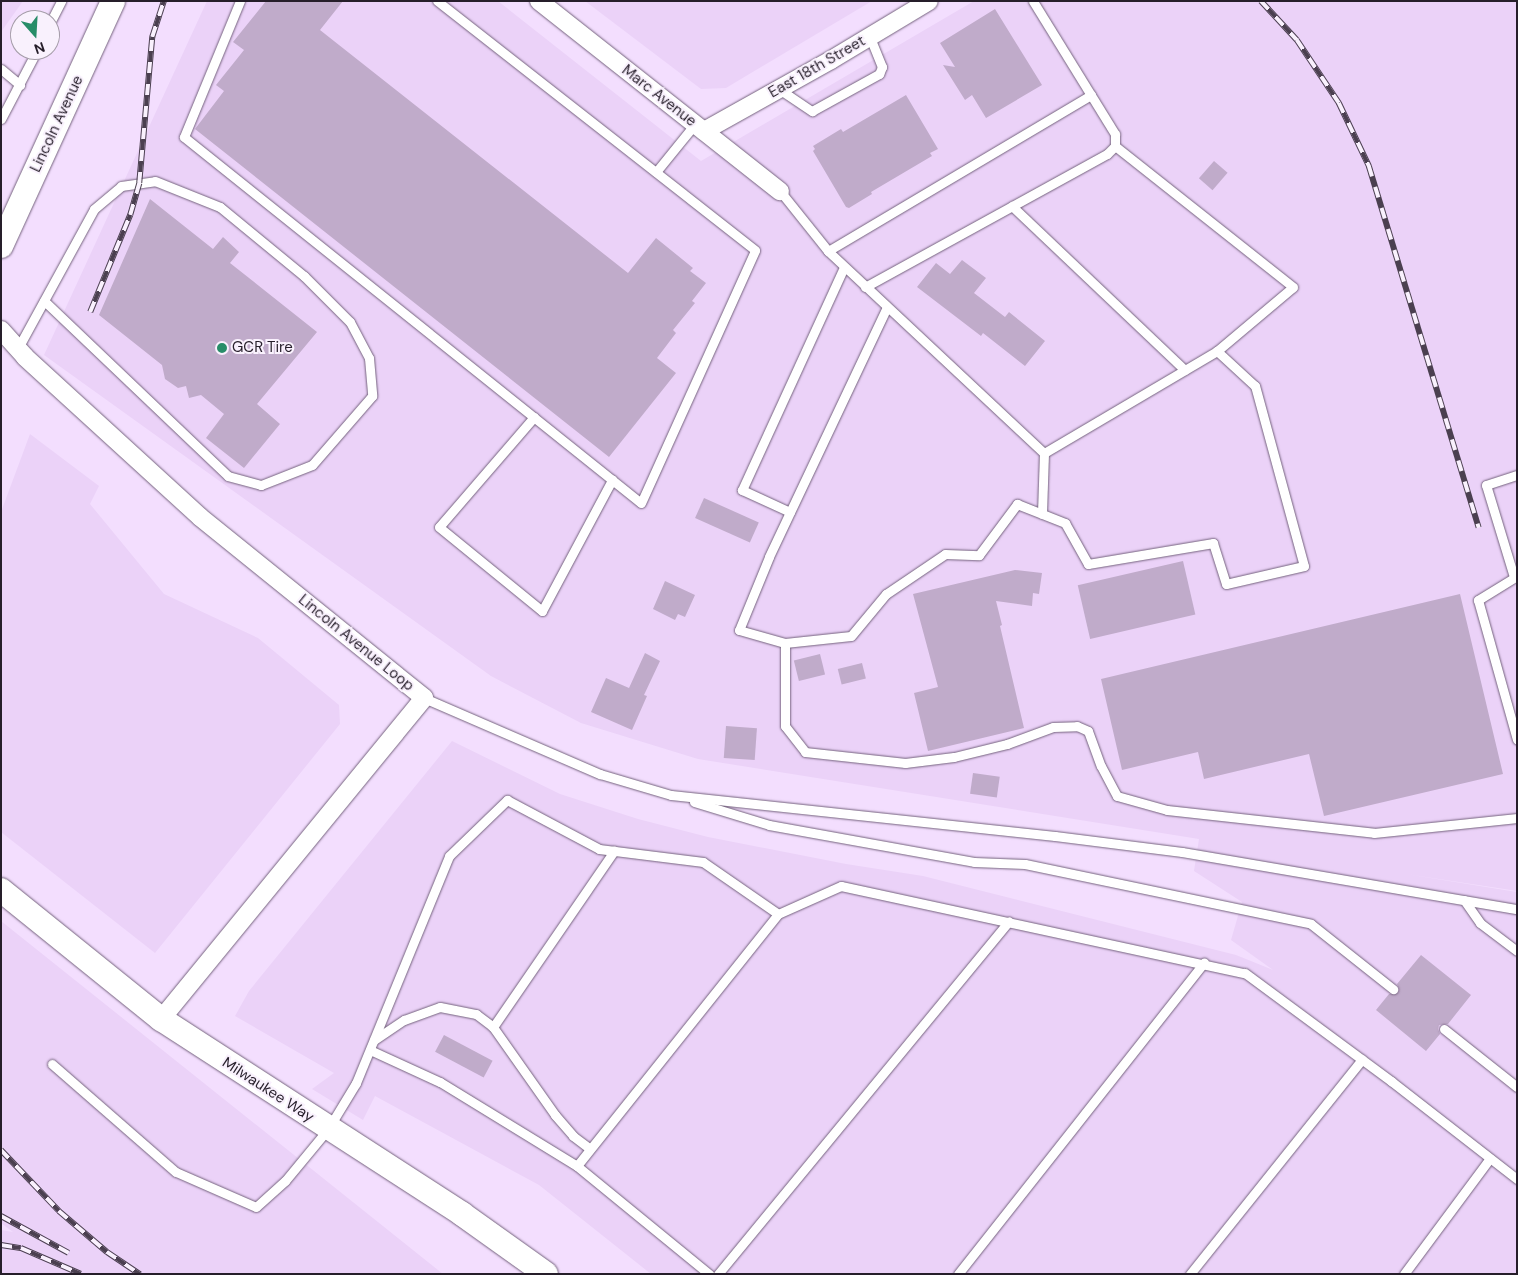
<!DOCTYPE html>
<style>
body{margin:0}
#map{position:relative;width:1518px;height:1275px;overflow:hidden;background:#f3defe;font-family:"DM Sans",sans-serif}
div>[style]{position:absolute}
.built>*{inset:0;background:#ebd2f8}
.building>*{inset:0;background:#c0abca;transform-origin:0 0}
.roads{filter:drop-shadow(0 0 1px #74627d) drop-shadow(0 0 1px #74627d)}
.lane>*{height:9px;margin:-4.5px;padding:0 4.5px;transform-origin:4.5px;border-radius:4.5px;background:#fff}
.street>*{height:18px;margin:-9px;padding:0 9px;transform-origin:9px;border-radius:9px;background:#fff}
.secondary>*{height:24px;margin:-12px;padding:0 12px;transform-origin:12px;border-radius:12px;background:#fff}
.rail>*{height:5.5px;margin-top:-2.75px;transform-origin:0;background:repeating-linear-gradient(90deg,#f9f1fd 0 11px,#4b4050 0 22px);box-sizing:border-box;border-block:1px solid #4b4050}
.dots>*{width:14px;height:14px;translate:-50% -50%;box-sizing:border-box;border:2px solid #f9f1fd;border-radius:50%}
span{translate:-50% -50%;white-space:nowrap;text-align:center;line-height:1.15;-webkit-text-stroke:4px #f9f1fd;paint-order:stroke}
.street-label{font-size:15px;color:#261e2a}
.poi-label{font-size:15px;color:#261e2a}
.left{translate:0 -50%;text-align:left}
.frame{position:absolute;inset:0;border:2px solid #261e2a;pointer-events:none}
.north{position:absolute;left:10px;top:10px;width:50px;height:50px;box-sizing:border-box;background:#f9f1fd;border:1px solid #a59da9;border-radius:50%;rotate:161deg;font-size:14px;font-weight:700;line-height:20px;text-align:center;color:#261e2a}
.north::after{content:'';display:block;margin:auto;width:18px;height:22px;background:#288d69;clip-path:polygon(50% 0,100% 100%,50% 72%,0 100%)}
</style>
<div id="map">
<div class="built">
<i style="clip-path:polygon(1px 1px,23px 1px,1px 32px)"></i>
<i style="clip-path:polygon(207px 1px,498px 1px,701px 161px,974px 1px,1517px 1px,1517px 891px,1406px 874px,1517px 892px,1517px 1274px,651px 1274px,539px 1185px,375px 1096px,363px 1120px,312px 1089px,334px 1073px,235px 1016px,249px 991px,452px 741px,560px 794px,638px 819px,708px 837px,846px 864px,923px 876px,1236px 955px,1273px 970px,1231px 940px,1242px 902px,1194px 871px,1199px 839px,698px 759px,581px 723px,491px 676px,44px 355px)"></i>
<i style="clip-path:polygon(585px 1px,872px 1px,726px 88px,701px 89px)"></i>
<i style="clip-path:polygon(30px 434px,99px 486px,90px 504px,164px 594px,258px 638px,339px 705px,340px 724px,155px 953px,1px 832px,1px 512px)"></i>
<i style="clip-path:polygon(1px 921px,443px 1274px,1px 1274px,1px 1230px,13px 1232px,1px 1223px)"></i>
</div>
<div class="building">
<i style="clip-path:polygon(266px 1px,343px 1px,320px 30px,628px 273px,656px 238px,693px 268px,690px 271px,706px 283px,692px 301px,695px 303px,673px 330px,676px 333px,657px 358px,676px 373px,609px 457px,195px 129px,224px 91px,216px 85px,244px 50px,233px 42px)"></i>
<i style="clip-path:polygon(995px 9px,1042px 85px,986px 118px,972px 95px,965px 100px,943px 65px,955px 67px,940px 43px)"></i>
<i style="clip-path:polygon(906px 95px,938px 149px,930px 153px,932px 156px,871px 192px,872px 194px,849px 208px,846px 207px,813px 151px,815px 149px,813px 146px,841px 129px,843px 132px)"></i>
<i style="left:1214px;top:161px;width:18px;height:23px;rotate:41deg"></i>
<i style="clip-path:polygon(150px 199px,213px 249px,223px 237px,239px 252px,230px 263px,317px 332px,257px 404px,280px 424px,244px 468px,206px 438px,224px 414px,201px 395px,189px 398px,186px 386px,178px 388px,165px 379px,162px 365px,99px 315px)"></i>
<i style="clip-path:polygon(962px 260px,986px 278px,974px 293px,1005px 317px,1009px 312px,1045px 341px,1025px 366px,983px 333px,981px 336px,917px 287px,936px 263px,950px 274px)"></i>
<i style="left:704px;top:498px;width:60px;height:22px;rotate:24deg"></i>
<i style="left:1183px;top:561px;width:55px;height:108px;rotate:77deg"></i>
<i style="clip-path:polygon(1015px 570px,1042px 573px,1039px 594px,1033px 593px,1032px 606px,996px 601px,1002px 625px,1000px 626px,1024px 728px,928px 751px,914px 693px,938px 687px,913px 594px)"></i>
<i style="clip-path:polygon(665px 581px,695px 595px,685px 617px,678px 614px,675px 620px,653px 609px)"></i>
<i style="clip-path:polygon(1460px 594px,1503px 774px,1324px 816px,1309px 754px,1204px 779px,1198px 752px,1122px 770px,1101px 679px)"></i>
<i style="clip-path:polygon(645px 653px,660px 661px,644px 695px,647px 696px,632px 730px,591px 712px,606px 678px,629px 688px)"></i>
<i style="left:820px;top:654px;width:21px;height:27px;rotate:76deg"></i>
<i style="left:862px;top:663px;width:16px;height:25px;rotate:76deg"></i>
<i style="left:726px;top:726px;width:31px;height:32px;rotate:4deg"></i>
<i style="left:973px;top:773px;width:27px;height:21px;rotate:8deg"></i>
<i style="clip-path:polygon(1421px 955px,1471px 995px,1448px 1024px,1439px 1025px,1438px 1029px,1440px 1034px,1426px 1051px,1376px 1010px,1389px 994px,1398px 993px,1399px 989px,1397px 984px)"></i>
<i style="left:444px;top:1035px;width:55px;height:19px;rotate:28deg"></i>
</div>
<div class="roads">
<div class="lane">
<i style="left:240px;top:1px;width:147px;rotate:112.4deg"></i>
<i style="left:184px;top:137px;width:585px;rotate:38.69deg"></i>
<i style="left:641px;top:503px;width:277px;rotate:-65.7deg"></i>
<i style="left:755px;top:250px;width:404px;rotate:-141.9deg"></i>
<i style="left:50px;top:23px;width:25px;rotate:-63deg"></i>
<i style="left:1px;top:69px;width:25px;rotate:40deg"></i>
<i style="left:779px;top:89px;width:40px;rotate:34deg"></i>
<i style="left:812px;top:111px;width:77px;rotate:-28.9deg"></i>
<i style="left:879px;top:74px;width:8px;rotate:-67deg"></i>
<i style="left:882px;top:67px;width:32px;rotate:-112deg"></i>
<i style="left:1px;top:119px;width:78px;rotate:-62.4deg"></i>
<i style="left:656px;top:172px;width:62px;rotate:-50.9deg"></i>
<i style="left:780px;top:191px;width:77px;rotate:51.3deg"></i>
<i style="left:828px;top:251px;width:296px;rotate:43.1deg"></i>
<i style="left:1044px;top:453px;width:61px;rotate:91.9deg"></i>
<i style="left:1012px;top:206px;width:238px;rotate:43.5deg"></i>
<i style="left:828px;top:251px;width:306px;rotate:-30.7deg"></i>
<i style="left:865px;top:287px;width:276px;rotate:-28.8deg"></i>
<i style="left:1107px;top:154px;width:11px;rotate:-45deg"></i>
<i style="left:1115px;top:146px;width:12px;rotate:-90deg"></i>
<i style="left:1115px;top:134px;width:156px;rotate:-121.7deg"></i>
<i style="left:887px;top:307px;width:276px;rotate:115.3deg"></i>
<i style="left:769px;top:557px;width:79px;rotate:112.3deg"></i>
<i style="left:739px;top:630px;width:48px;rotate:15.8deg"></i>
<i style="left:785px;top:643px;width:66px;rotate:-6.1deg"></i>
<i style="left:851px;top:636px;width:55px;rotate:-50.2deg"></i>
<i style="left:886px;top:594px;width:71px;rotate:-34.1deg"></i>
<i style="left:945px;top:554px;width:34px;rotate:2deg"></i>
<i style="left:979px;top:555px;width:64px;rotate:-53.3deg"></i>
<i style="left:1017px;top:504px;width:52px;rotate:21.6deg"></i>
<i style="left:1065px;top:523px;width:47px;rotate:60.7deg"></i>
<i style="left:1088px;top:564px;width:127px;rotate:-9.5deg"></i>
<i style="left:1213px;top:543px;width:43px;rotate:72.4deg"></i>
<i style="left:1226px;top:584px;width:80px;rotate:-13deg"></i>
<i style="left:1304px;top:566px;width:187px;rotate:-105.2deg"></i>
<i style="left:1255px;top:386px;width:52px;rotate:-137.4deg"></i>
<i style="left:1217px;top:351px;width:99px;rotate:-40.1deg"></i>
<i style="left:1293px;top:287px;width:227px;rotate:-141.6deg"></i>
<i style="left:18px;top:348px;width:158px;rotate:-61.3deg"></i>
<i style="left:94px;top:209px;width:35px;rotate:-40deg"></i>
<i style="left:121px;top:186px;width:34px;rotate:-8deg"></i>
<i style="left:155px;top:181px;width:70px;rotate:21.8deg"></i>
<i style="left:220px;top:207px;width:109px;rotate:39.4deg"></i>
<i style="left:304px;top:276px;width:65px;rotate:45deg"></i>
<i style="left:350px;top:322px;width:41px;rotate:62.2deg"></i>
<i style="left:369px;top:358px;width:38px;rotate:85deg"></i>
<i style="left:372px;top:396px;width:91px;rotate:131deg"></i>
<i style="left:312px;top:465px;width:55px;rotate:158.6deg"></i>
<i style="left:261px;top:485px;width:34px;rotate:-165deg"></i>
<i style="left:228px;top:476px;width:254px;rotate:-136.4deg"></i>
<i style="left:534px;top:417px;width:145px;rotate:130.8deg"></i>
<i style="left:439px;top:527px;width:133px;rotate:39.2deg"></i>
<i style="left:542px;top:611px;width:149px;rotate:-61.9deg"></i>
<i style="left:1044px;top:453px;width:201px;rotate:-30.5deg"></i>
<i style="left:790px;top:512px;width:53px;rotate:-155.4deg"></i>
<i style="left:742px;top:490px;width:245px;rotate:-65.4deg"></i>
<i style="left:1517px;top:576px;width:46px;rotate:148.4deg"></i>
<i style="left:1478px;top:600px;width:145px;rotate:74.4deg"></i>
<i style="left:1514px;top:577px;width:96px;rotate:-106.9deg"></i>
<i style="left:1486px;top:485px;width:33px;rotate:-18deg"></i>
<i style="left:785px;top:643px;width:83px;rotate:90deg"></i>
<i style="left:785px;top:726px;width:33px;rotate:52deg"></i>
<i style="left:805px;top:752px;width:101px;rotate:6.3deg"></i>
<i style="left:905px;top:763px;width:49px;rotate:-7deg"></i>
<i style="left:954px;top:757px;width:55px;rotate:-13.8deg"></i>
<i style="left:1007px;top:744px;width:49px;rotate:-20.3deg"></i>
<i style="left:1053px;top:727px;width:24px;rotate:-2deg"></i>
<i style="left:1077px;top:726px;width:12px;rotate:24deg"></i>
<i style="left:1088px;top:731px;width:37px;rotate:70deg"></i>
<i style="left:1101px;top:766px;width:34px;rotate:62deg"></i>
<i style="left:1117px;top:796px;width:52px;rotate:15.6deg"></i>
<i style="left:1167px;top:810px;width:208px;rotate:6.3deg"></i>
<i style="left:1374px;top:833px;width:144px;rotate:-6deg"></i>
<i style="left:424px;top:698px;width:192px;rotate:23.4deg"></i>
<i style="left:600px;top:774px;width:74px;rotate:16.5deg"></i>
<i style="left:671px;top:795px;width:386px;rotate:6.1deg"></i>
<i style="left:1055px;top:836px;width:128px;rotate:7.2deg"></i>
<i style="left:1182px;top:852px;width:340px;rotate:9.7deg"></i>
<i style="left:694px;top:802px;width:78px;rotate:17deg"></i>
<i style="left:769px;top:825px;width:208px;rotate:10.2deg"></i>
<i style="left:974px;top:862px;width:51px;rotate:2.2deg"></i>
<i style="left:1025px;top:864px;width:292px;rotate:11.8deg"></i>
<i style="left:1311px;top:924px;width:105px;rotate:38.4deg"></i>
<i style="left:1464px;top:900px;width:28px;rotate:55deg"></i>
<i style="left:1480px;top:923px;width:46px;rotate:37.1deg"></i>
<i style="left:778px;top:914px;width:69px;rotate:-24deg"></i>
<i style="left:841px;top:886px;width:413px;rotate:12.2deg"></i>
<i style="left:1245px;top:973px;width:182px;rotate:36.5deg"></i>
<i style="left:1391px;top:1081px;width:160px;rotate:37.9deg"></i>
<i style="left:493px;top:1027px;width:214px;rotate:-55.5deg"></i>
<i style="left:1444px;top:1029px;width:93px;rotate:38.5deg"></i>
<i style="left:374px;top:1040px;width:36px;rotate:-34deg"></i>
<i style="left:404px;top:1020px;width:38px;rotate:-20deg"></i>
<i style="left:440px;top:1007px;width:37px;rotate:11deg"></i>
<i style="left:476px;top:1014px;width:21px;rotate:37deg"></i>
<i style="left:493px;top:1027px;width:108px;rotate:54.8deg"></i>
<i style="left:555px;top:1115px;width:28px;rotate:49deg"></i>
<i style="left:573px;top:1136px;width:21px;rotate:37deg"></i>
<i style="left:370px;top:1050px;width:77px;rotate:24.6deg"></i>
<i style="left:440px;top:1082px;width:161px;rotate:31.5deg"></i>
<i style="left:52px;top:1064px;width:164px;rotate:41.1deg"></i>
<i style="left:176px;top:1172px;width:87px;rotate:23.6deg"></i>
<i style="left:256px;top:1207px;width:39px;rotate:-42deg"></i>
<i style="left:285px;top:1181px;width:67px;rotate:-50.4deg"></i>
<i style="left:328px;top:1129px;width:54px;rotate:-58.7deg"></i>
<i style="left:356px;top:1083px;width:245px;rotate:-67.7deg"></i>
<i style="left:449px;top:856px;width:81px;rotate:-44deg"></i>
<i style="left:507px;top:800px;width:104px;rotate:28deg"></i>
<i style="left:599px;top:849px;width:105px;rotate:7.1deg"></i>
<i style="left:703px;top:862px;width:91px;rotate:34.7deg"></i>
<i style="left:778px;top:914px;width:322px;rotate:128.6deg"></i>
<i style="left:577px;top:1166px;width:171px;rotate:39.3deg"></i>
<i style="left:718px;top:1274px;width:457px;rotate:-50.5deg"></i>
<i style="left:958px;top:1274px;width:397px;rotate:-51.7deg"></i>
<i style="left:1190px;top:1274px;width:275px;rotate:-51.3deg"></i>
<i style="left:1404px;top:1274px;width:144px;rotate:-53.4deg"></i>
</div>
<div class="street">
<i style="left:539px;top:1px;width:307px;rotate:38.3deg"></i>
<i style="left:704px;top:131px;width:145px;rotate:-29.2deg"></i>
<i style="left:831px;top:60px;width:114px;rotate:-31deg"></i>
<i style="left:1px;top:330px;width:36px;rotate:48deg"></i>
<i style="left:25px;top:357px;width:237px;rotate:42.4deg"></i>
<i style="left:200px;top:517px;width:288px;rotate:38.9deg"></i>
<i style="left:424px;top:698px;width:415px;rotate:129.3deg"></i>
</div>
<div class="secondary">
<i style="left:1px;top:246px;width:269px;rotate:-65.4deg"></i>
<i style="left:1px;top:890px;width:206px;rotate:38.9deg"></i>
<i style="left:161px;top:1019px;width:359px;rotate:32.9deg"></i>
<i style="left:462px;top:1214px;width:103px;rotate:35.5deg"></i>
</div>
</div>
<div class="rail">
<i style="left:1261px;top:1px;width:53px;rotate:47.3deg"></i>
<i style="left:1297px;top:40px;width:76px;rotate:56.3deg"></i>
<i style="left:1339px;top:103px;width:70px;rotate:64.5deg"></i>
<i style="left:1369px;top:166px;width:378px;rotate:73.1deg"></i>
<i style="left:90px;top:312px;width:105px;rotate:-67.6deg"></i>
<i style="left:130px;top:215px;width:33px;rotate:-74deg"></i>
<i style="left:139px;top:183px;width:147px;rotate:-84.9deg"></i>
<i style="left:152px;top:37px;width:38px;rotate:-72deg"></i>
<i style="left:1px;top:1150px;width:84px;rotate:46.4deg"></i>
<i style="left:59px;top:1211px;width:63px;rotate:40.5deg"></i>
<i style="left:107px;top:1252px;width:40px;rotate:34deg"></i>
<i style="left:1px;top:1216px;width:77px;rotate:28.6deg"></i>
<i style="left:1px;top:1245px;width:20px;rotate:9deg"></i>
<i style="left:21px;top:1248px;width:65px;rotate:23.4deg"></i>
</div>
<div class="dots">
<i style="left:222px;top:348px;background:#288d69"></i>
</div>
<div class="street-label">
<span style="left:817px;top:67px;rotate:-30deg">East 18th Street</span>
<span style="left:659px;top:96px;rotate:38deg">Marc Avenue</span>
<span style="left:57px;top:124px;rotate:-65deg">Lincoln Avenue</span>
<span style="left:356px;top:643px;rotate:39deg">Lincoln Avenue Loop</span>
<span style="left:268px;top:1090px;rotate:33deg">Milwaukee Way</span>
</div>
<div class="poi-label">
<span class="left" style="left:232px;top:348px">GCR Tire</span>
</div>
<div class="frame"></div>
<div class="north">N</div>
</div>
